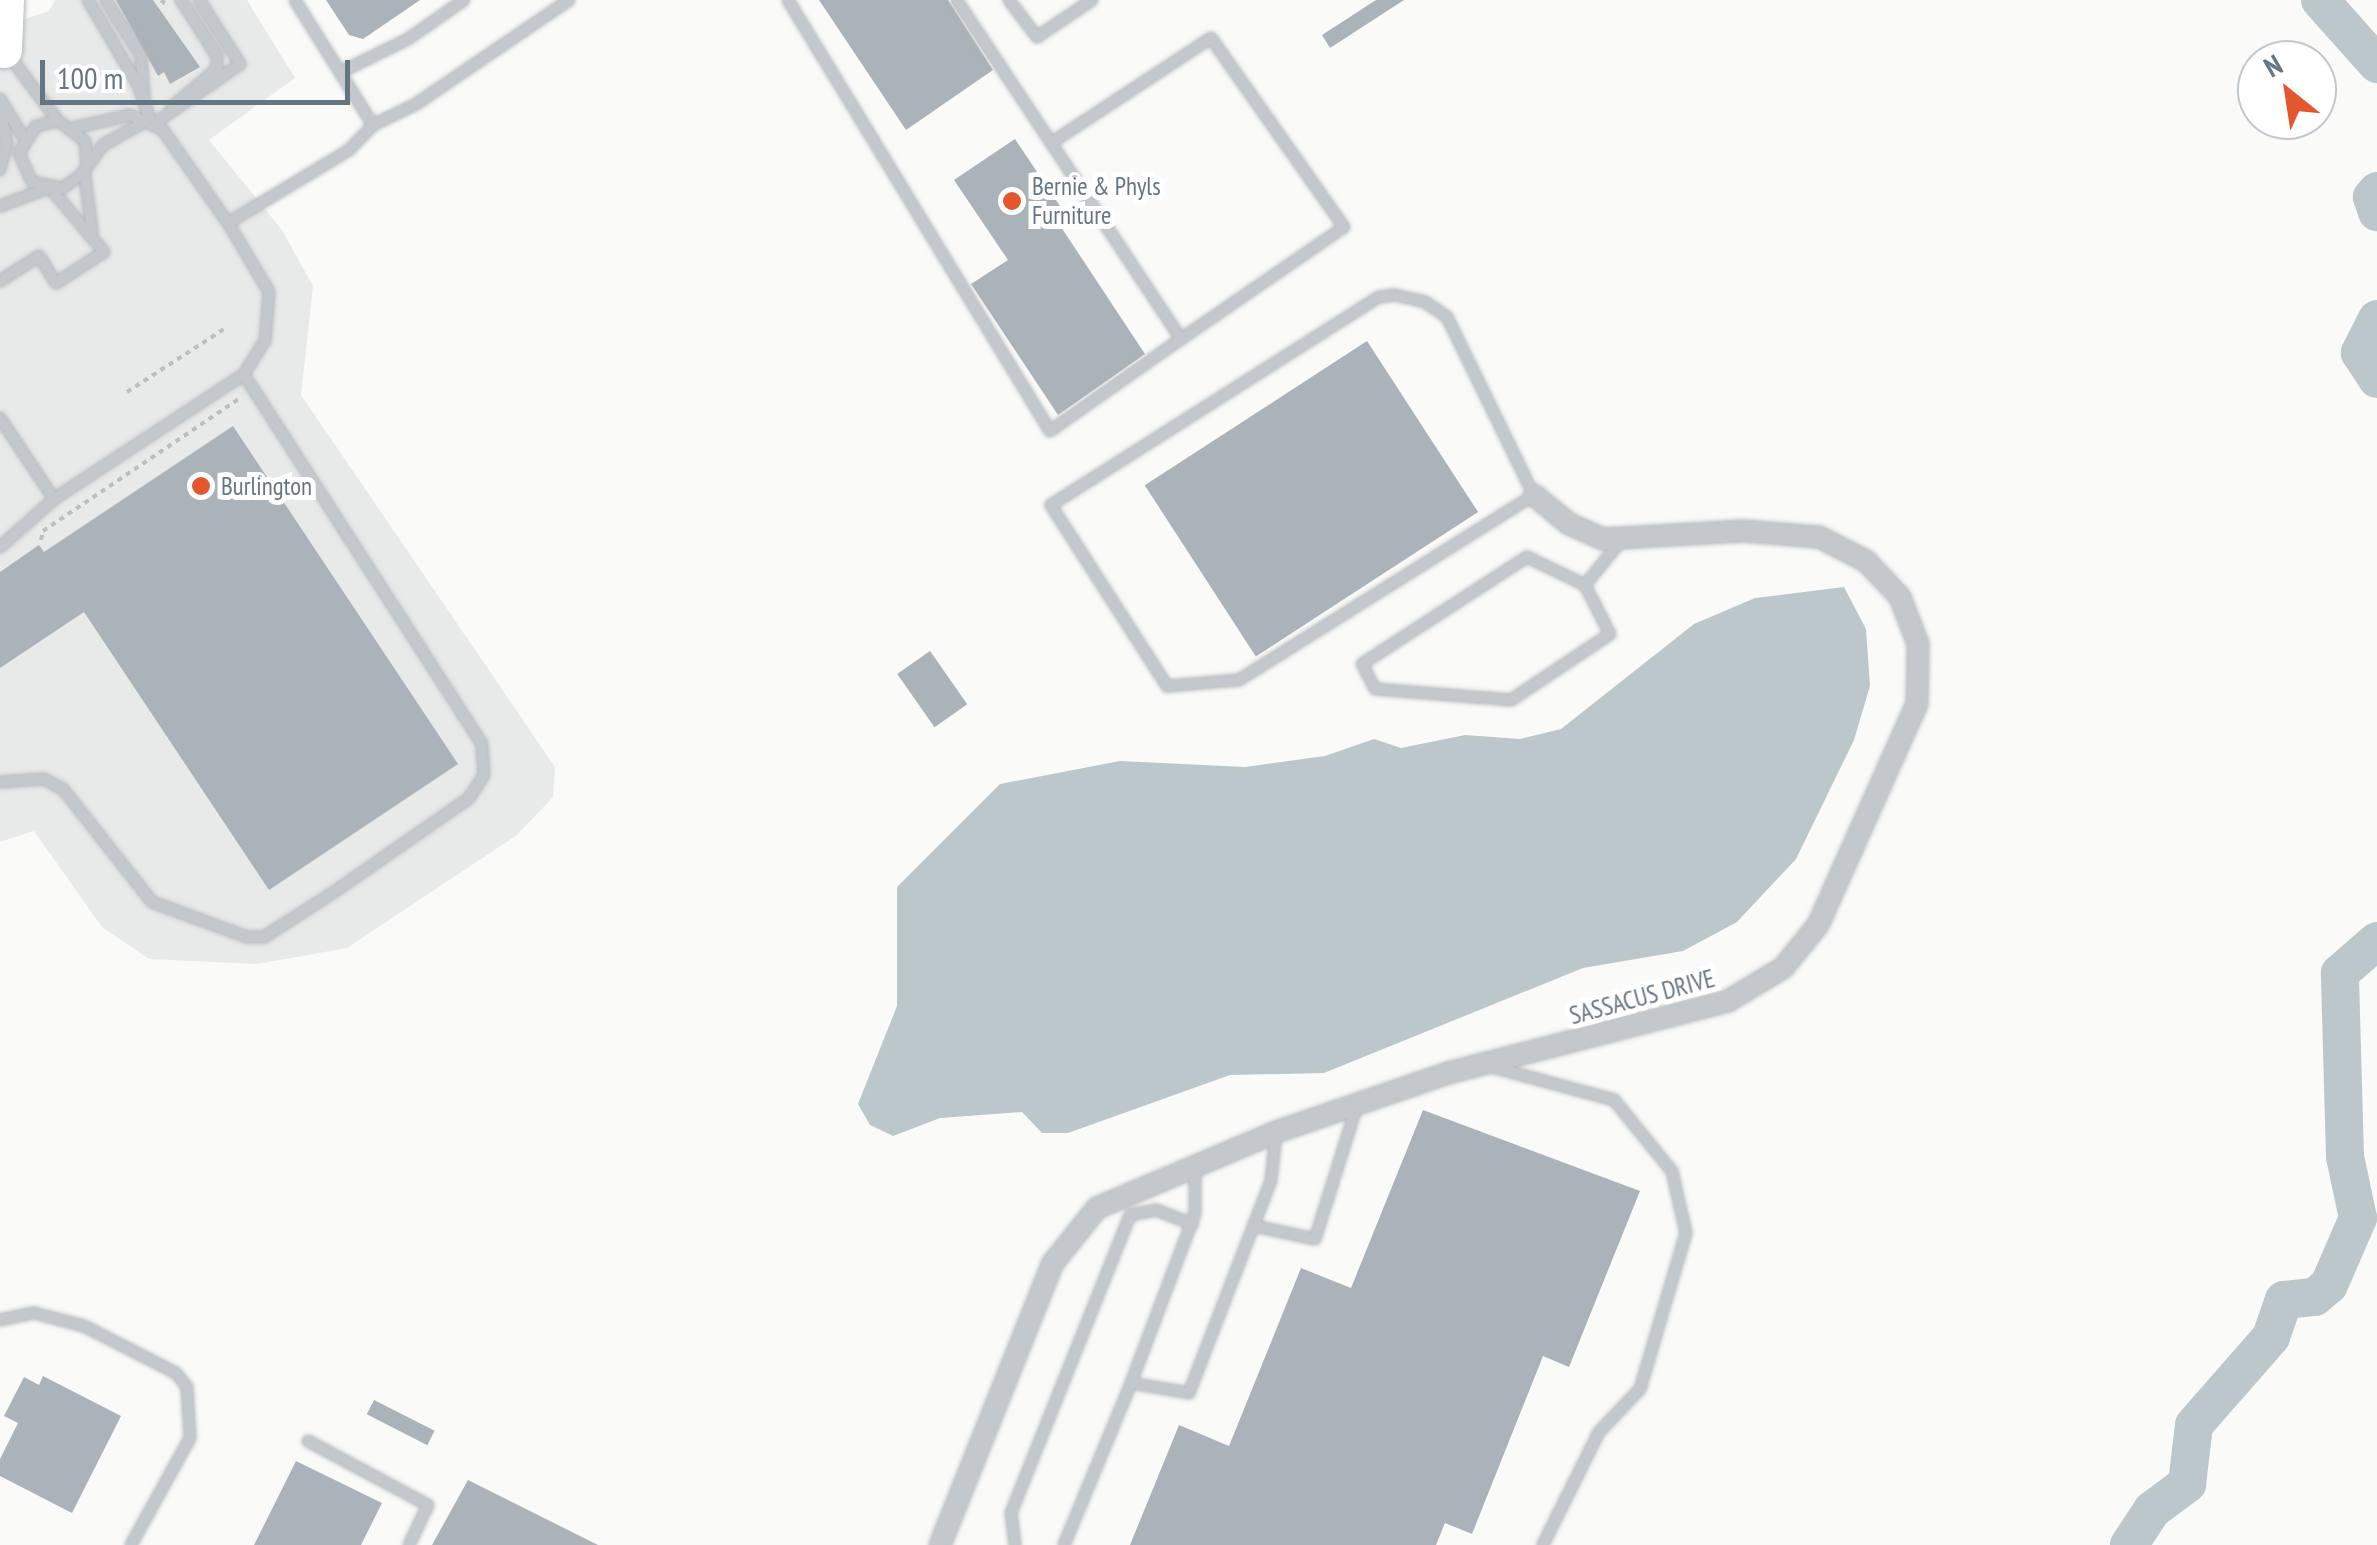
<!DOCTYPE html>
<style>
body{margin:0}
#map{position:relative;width:2377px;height:1545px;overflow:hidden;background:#fafaf8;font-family:"PT Sans Narrow",sans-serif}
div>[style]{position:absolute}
.built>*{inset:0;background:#e8e9e9}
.water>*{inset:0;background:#bbc7cb}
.river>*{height:38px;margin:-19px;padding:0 19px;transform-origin:19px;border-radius:19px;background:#bbc7cb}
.building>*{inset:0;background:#aab3b9;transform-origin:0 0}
.path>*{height:4px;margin-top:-2px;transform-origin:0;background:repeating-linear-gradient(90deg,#bbbfc2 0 5px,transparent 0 10px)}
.roads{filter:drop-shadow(0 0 2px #b4b9bd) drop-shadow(0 0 2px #b4b9bd)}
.service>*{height:10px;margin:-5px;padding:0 5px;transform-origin:5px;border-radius:5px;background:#c3c8cc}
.minor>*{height:20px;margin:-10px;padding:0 10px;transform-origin:10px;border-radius:10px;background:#c3c8cc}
.trunk>*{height:35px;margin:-17.5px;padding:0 17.5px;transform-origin:17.5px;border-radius:17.5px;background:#fff}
.dots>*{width:28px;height:28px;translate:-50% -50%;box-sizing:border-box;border:5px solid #fff;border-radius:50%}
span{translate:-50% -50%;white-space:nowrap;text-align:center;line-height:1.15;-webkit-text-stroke:10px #fff;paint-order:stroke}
.poi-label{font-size:25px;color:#657683}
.left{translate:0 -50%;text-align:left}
.street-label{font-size:25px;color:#657683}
.north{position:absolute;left:2237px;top:40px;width:100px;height:100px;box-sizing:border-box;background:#fff;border:2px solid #c1c8cd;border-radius:50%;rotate:330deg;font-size:28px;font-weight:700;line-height:40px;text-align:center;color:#657683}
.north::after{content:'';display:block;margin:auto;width:35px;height:45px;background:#e4572e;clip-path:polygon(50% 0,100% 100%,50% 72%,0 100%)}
.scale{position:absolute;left:40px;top:60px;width:310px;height:45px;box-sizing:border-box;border:5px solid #657683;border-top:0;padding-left:12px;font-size:30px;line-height:35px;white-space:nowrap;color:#657683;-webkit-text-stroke:8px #fff;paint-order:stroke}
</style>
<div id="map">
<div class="built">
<i style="clip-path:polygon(55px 0,247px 0,295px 78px,209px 140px,282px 230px,313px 286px,301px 395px,555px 767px,553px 797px,517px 835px,347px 948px,257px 964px,149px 959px,102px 927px,34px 831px,0 842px,0 27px,49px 11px)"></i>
</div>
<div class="water">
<i style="clip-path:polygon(1844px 587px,1866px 629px,1870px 686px,1854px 740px,1796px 859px,1737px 922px,1683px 951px,1583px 968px,1324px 1073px,1230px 1075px,1068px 1133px,1042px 1133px,1022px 1112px,940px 1118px,893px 1136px,870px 1125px,858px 1104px,897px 1006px,897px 887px,1000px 784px,1120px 761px,1245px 767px,1325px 756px,1374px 739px,1401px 748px,1465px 735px,1520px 739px,1561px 729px,1694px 624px,1755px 598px)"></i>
</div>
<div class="river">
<i style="left:2320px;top:0;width:86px;rotate:48.3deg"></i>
<i style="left:2377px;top:191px;width:8px;rotate:130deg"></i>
<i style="left:2372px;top:197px;width:16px;rotate:72deg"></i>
<i style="left:2377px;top:319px;width:38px;rotate:117deg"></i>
<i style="left:2360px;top:353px;width:31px;rotate:57deg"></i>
<i style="left:2129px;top:1545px;width:42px;rotate:-56.7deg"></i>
<i style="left:2152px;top:1510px;width:44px;rotate:-36.6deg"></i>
<i style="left:2187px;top:1484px;width:59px;rotate:-83.2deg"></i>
<i style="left:2194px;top:1425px;width:117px;rotate:-48.8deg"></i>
<i style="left:2271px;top:1337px;width:39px;rotate:-71deg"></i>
<i style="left:2284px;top:1300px;width:31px;rotate:-6deg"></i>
<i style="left:2315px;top:1297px;width:18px;rotate:-41deg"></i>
<i style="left:2329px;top:1285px;width:73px;rotate:-66.6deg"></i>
<i style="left:2358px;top:1218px;width:62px;rotate:-102deg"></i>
<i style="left:2345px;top:1157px;width:184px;rotate:-91.6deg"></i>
<i style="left:2340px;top:973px;width:49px;rotate:-40.9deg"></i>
</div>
<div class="building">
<i style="clip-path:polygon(116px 0,153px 0,200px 67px,170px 84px,164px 72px,158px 76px)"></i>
<i style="clip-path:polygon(326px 0,420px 0,363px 39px,349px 35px)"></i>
<i style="clip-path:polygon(819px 0,948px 0,993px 70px,906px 130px)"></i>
<i style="clip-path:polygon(1376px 0,1404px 0,1330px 48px,1322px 35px)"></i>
<i style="clip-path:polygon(1015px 139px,1070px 221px,1061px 227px,1145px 354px,1058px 415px,971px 284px,1008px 260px,954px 180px)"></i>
<i style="left:1367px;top:341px;width:204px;height:265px;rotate:57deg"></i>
<i style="clip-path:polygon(233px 426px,458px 764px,269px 890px,84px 612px,0 668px,0 572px,39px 545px,44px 552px)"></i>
<i style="left:930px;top:651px;width:65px;height:40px;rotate:55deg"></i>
<i style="clip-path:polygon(1423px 1110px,1640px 1191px,1569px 1367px,1543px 1356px,1472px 1534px,1445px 1523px,1436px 1545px,1130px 1545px,1179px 1425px,1229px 1446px,1301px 1268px,1351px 1288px)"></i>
<i style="clip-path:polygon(43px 1376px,121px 1416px,72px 1513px,0 1476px,0 1459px,18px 1423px,4px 1416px,24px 1377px,39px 1385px)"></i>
<i style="left:374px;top:1400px;width:68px;height:16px;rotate:27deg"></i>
<i style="clip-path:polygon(296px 1461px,382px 1503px,361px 1545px,254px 1545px)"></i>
<i style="clip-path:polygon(468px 1480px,598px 1545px,432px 1545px)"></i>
</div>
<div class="path">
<i style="left:161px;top:0;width:9px;rotate:41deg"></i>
<i style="left:127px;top:392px;width:116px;rotate:-33deg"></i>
<i style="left:41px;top:540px;width:9px;rotate:-77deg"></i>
<i style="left:43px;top:531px;width:238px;rotate:-34deg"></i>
</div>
<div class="roads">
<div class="service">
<i style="left:88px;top:0;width:99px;rotate:59.5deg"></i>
<i style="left:138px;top:85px;width:42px;rotate:70.7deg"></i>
<i style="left:152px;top:125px;width:107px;rotate:-34.7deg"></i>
<i style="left:240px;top:64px;width:76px;rotate:-122.6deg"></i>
<i style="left:106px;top:0;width:66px;rotate:58deg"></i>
<i style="left:141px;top:56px;width:42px;rotate:85.9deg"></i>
<i style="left:788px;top:0;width:504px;rotate:58.71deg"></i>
<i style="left:1050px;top:431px;width:160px;rotate:-35.1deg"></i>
<i style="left:1181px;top:339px;width:406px;rotate:-123.5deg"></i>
<i style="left:1009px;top:0;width:46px;rotate:52.9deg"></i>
<i style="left:1037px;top:37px;width:66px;rotate:-33.9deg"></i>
<i style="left:8px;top:54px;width:84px;rotate:53.3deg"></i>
<i style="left:341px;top:72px;width:75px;rotate:-26.2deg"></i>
<i style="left:408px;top:39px;width:68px;rotate:-34.9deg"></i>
<i style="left:0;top:99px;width:46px;rotate:58.4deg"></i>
<i style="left:172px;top:107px;width:59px;rotate:-40.2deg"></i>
<i style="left:217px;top:69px;width:13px;rotate:-90deg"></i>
<i style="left:217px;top:56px;width:67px;rotate:-122.7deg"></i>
<i style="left:0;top:108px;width:36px;rotate:79deg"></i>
<i style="left:7px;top:143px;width:28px;rotate:105deg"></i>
<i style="left:373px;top:125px;width:48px;rotate:-26deg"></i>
<i style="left:416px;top:104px;width:185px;rotate:-34.2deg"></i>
<i style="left:73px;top:128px;width:58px;rotate:-12.8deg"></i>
<i style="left:130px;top:115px;width:35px;rotate:24deg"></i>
<i style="left:162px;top:129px;width:115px;rotate:54.9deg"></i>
<i style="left:1051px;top:143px;width:191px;rotate:-33.3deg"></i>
<i style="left:1211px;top:38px;width:231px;rotate:54.9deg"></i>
<i style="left:1344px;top:227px;width:198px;rotate:145.5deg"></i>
<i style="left:87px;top:164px;width:23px;rotate:-95deg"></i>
<i style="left:85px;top:141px;width:34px;rotate:-143deg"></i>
<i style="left:58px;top:121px;width:23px;rotate:167deg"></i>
<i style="left:36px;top:126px;width:32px;rotate:122deg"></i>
<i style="left:19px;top:153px;width:32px;rotate:66deg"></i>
<i style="left:32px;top:182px;width:32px;rotate:11deg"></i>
<i style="left:63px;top:188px;width:24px;rotate:-36deg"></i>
<i style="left:82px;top:174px;width:36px;rotate:-54deg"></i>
<i style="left:103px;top:145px;width:43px;rotate:-28.9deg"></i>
<i style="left:84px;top:170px;width:62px;rotate:82.5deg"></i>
<i style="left:0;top:206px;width:49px;rotate:-20.3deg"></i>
<i style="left:0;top:281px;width:46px;rotate:-32.7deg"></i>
<i style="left:39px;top:256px;width:32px;rotate:58deg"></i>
<i style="left:56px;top:283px;width:57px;rotate:-32.9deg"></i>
<i style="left:104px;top:252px;width:81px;rotate:-130deg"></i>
<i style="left:1395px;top:295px;width:31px;rotate:13deg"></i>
<i style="left:1425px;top:302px;width:27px;rotate:34deg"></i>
<i style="left:1447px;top:317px;width:198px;rotate:64deg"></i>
<i style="left:1534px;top:495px;width:348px;rotate:147.9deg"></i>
<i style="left:1239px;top:680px;width:72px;rotate:175.2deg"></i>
<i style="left:1167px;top:686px;width:215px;rotate:-122.7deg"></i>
<i style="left:1051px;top:505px;width:388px;rotate:-32.4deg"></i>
<i style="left:1379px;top:297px;width:16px;rotate:-7deg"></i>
<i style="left:0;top:418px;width:97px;rotate:56.3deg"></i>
<i style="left:0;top:547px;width:72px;rotate:-41.6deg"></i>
<i style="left:54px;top:499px;width:227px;rotate:-33.3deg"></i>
<i style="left:1585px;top:585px;width:55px;rotate:63deg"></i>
<i style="left:1610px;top:634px;width:119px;rotate:146.3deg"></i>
<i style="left:1511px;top:700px;width:136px;rotate:-175.4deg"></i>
<i style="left:1375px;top:689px;width:28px;rotate:-117deg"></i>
<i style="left:1362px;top:664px;width:197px;rotate:-33deg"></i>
<i style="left:1527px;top:557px;width:64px;rotate:25.8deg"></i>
<i style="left:1585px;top:585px;width:57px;rotate:-50.7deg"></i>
<i style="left:0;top:782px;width:44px;rotate:-3.9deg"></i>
<i style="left:44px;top:779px;width:21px;rotate:28deg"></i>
<i style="left:63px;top:789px;width:144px;rotate:51.8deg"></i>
<i style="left:152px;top:902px;width:101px;rotate:20.2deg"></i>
<i style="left:247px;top:937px;width:17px"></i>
<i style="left:264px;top:937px;width:83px;rotate:-32.7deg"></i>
<i style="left:334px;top:892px;width:165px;rotate:-34.8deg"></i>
<i style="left:469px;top:798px;width:27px;rotate:-57deg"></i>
<i style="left:484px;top:775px;width:31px;rotate:-94deg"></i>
<i style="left:482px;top:744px;width:440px;rotate:-122.8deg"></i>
<i style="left:244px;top:374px;width:39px;rotate:-58deg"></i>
<i style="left:265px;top:341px;width:49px;rotate:-85.3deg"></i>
<i style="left:269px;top:292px;width:80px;rotate:-120.7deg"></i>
<i style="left:228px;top:223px;width:141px;rotate:-31.1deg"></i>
<i style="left:349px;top:150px;width:35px;rotate:-46deg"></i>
<i style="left:373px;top:125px;width:147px;rotate:-122deg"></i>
<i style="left:1488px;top:1066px;width:131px;rotate:15.1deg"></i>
<i style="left:1614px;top:1100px;width:92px;rotate:50.8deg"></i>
<i style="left:1672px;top:1171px;width:64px;rotate:77.3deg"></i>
<i style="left:1686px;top:1233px;width:163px;rotate:106.4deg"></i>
<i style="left:1640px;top:1389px;width:59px;rotate:133.6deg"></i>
<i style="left:1599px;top:1432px;width:126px;rotate:116.4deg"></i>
<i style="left:1254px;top:1226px;width:62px;rotate:12deg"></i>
<i style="left:1315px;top:1239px;width:143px;rotate:-72.5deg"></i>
<i style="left:0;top:1320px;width:35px;rotate:-12deg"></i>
<i style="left:34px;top:1313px;width:52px;rotate:14.6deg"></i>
<i style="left:84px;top:1326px;width:103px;rotate:27.1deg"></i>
<i style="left:176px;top:1373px;width:18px;rotate:52deg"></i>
<i style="left:187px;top:1387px;width:51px;rotate:86.6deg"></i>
<i style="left:190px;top:1438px;width:122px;rotate:118.9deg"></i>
<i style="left:1131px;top:1383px;width:181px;rotate:-69.3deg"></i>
<i style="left:1195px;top:1214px;width:48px;rotate:-90deg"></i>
<i style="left:308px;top:1441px;width:136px;rotate:28.1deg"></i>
<i style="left:428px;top:1505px;width:44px;rotate:115.4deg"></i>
<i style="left:1015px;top:1545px;width:32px;rotate:-97deg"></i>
<i style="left:1011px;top:1513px;width:321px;rotate:-68.2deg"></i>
<i style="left:1130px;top:1215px;width:26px;rotate:-11deg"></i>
<i style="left:1156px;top:1210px;width:39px;rotate:21deg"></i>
<i style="left:1064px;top:1545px;width:175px;rotate:-67.5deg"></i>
<i style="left:1131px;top:1383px;width:59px;rotate:9.8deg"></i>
<i style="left:1189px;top:1393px;width:228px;rotate:-68.9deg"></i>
<i style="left:1271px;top:1180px;width:46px;rotate:-83.8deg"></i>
</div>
<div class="minor">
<i style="left:940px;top:1545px;width:304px;rotate:-68.2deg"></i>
<i style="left:1053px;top:1263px;width:70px;rotate:-51.3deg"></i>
<i style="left:1097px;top:1208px;width:194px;rotate:-23deg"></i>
<i style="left:1276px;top:1132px;width:182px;rotate:-18.9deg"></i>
<i style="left:1448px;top:1073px;width:289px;rotate:-14.4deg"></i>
<i style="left:1728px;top:1001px;width:64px;rotate:-31deg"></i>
<i style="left:1783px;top:968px;width:55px;rotate:-50.9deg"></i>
<i style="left:1818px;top:925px;width:242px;rotate:-65.9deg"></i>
<i style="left:1917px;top:704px;width:60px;rotate:-89deg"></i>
<i style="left:1918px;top:644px;width:50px;rotate:-111deg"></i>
<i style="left:1900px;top:597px;width:50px;rotate:-133.4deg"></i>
<i style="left:1866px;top:561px;width:53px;rotate:-152.9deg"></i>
<i style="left:1819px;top:537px;width:76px;rotate:-175.5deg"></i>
<i style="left:1743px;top:531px;width:140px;rotate:176.7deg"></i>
<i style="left:1603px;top:539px;width:37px;rotate:-156deg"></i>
<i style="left:1569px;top:524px;width:45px;rotate:-140.4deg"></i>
</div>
<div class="trunk">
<i style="left:4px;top:50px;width:50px;rotate:-87.7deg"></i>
</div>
</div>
<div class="dots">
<i style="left:1012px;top:201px;background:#e4572e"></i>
<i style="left:201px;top:486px;background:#e4572e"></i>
</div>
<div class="poi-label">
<span class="left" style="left:1032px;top:201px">Bernie &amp; Phyls<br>Furniture</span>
<span class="left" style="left:221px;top:486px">Burlington</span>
</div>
<div class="street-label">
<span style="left:1642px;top:997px;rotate:-15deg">SASSACUS DRIVE</span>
</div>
<div class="north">N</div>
<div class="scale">100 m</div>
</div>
